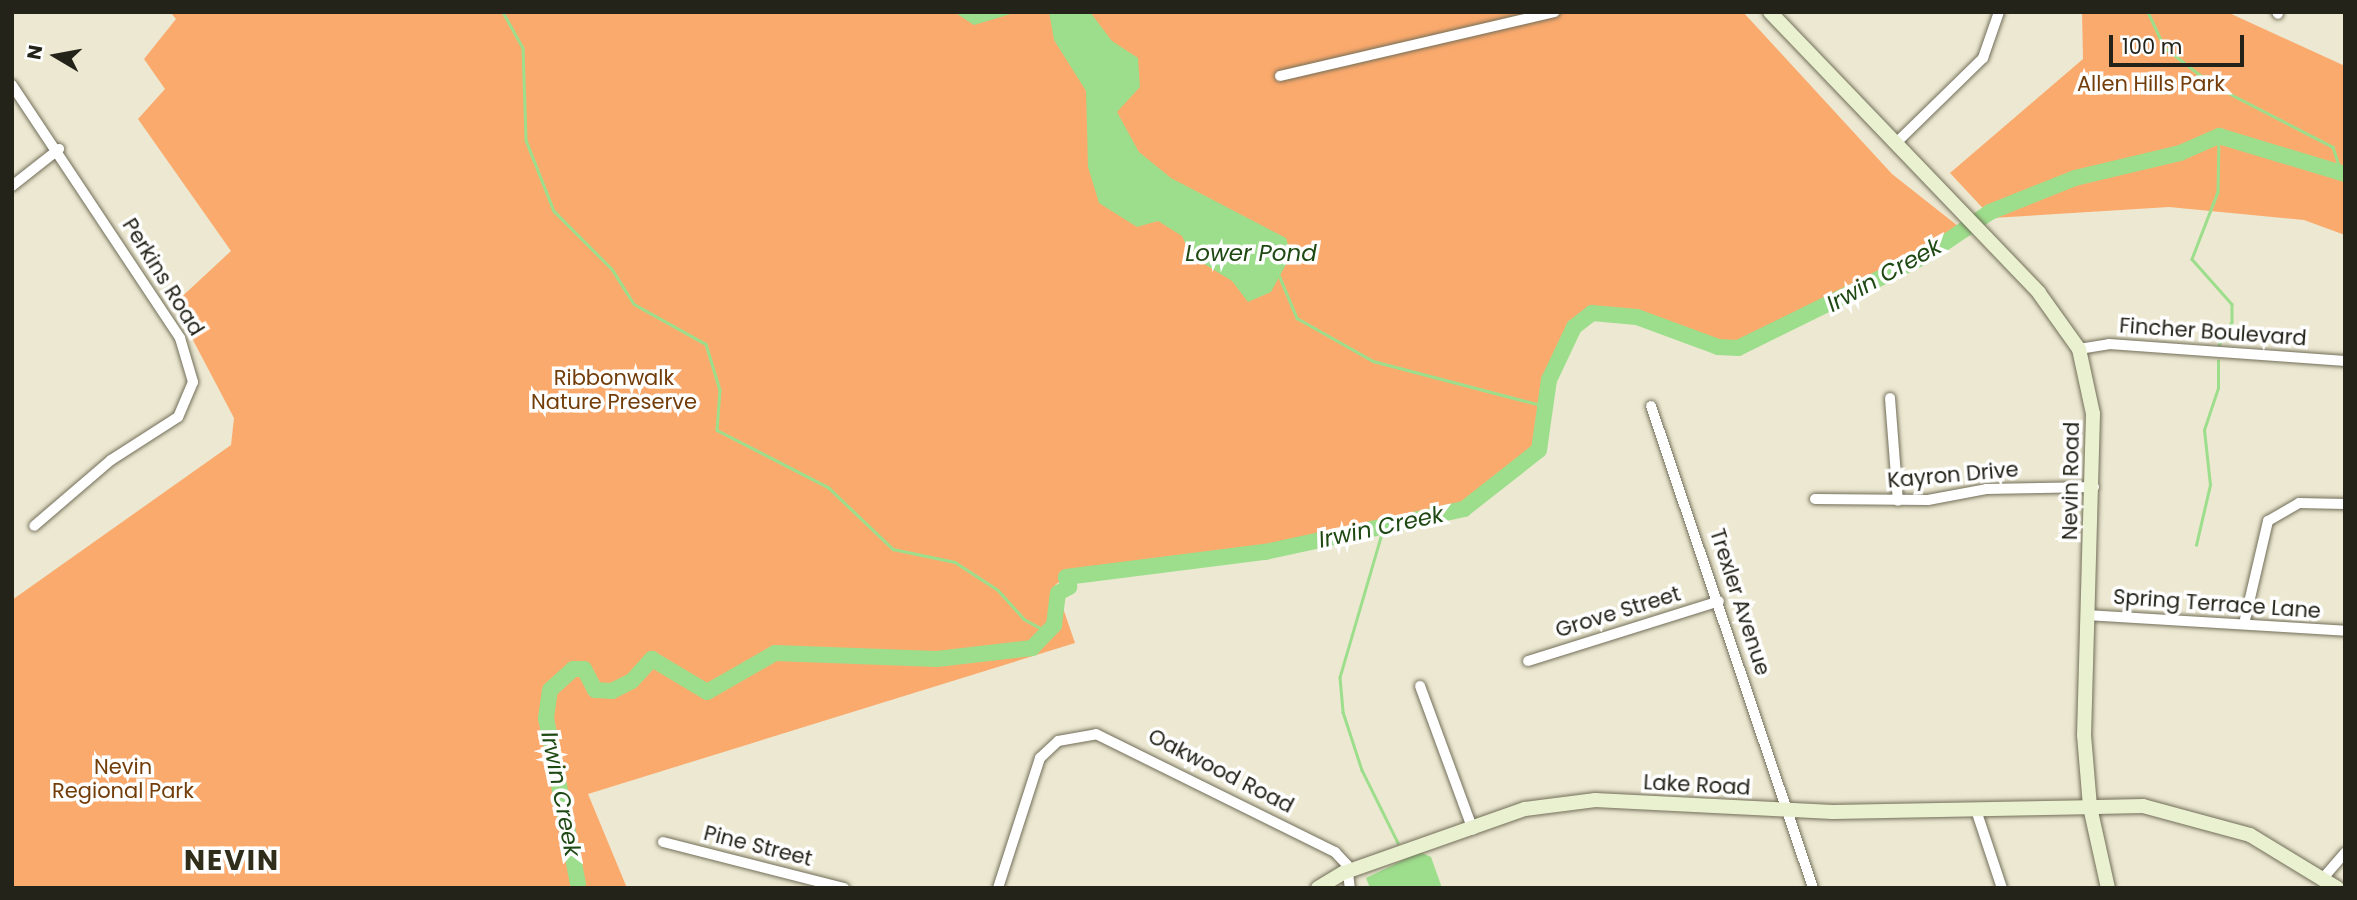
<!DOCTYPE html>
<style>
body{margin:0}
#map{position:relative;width:2357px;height:900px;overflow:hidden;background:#ece8d1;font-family:Poppins,sans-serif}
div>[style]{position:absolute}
.green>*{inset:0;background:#fbaa6d}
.water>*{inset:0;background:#9dde8c}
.stream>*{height:2.5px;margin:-1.25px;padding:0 1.25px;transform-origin:1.25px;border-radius:1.25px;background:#9dde8c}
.river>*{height:16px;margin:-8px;padding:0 8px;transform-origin:8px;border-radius:8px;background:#9dde8c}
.roads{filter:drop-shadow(0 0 2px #726e59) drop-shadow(0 0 2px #726e59)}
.street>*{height:10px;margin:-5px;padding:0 5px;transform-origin:5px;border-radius:5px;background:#fff}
.secondary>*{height:14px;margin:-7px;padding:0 7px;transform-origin:7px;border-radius:7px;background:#eaf1d0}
span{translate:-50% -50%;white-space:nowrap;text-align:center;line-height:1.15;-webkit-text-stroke:7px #fff;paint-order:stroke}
.park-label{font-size:21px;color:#733d09}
.street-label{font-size:21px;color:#24231a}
.water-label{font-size:23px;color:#1f4912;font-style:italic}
.district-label{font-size:28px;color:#302d1a;font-weight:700;letter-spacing:2px}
.frame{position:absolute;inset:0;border:14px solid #24231a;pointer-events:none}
.north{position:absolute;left:21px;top:21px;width:70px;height:70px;-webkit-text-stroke:5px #fff;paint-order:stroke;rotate:280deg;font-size:19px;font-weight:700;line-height:28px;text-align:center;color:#24231a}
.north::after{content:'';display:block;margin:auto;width:24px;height:32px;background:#24231a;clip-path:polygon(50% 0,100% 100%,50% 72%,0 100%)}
.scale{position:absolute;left:2109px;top:35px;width:135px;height:32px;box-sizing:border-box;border:4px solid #24231a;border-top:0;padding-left:9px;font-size:21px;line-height:24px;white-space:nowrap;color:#24231a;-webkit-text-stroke:5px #fff;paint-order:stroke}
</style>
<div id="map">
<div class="green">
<i style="clip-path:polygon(170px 12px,1743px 12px,1892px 174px,1963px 230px,1832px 306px,1738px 348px,1718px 347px,1637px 317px,1592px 313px,1574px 327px,1549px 380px,1539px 450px,1464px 509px,1265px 552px,1066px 577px,1055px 585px,1075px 643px,588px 794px,627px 888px,12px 888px,12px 600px,231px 445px,234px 418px,174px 304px,231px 251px,138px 119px,165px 89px,144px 59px,176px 19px)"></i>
<i style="clip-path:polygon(2082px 12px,2227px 12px,2345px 66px,2345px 235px,2304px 220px,2169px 207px,1992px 218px,1950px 173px,2083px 59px)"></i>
</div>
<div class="water">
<i style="clip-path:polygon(954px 12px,1009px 12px,1011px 14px,974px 25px)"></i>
<i style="clip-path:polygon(1049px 12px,1090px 12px,1112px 41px,1138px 58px,1140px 87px,1117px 112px,1139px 152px,1171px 178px,1286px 238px,1291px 255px,1271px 292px,1248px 302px,1232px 281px,1191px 256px,1182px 236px,1158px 221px,1137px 227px,1099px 203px,1088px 167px,1086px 91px,1054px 40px)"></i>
<i style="clip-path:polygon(1420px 852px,1431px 857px,1442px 888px,1370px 888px,1366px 878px)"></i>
</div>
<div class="stream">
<i style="left:503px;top:12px;width:41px;rotate:60.9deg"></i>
<i style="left:523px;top:48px;width:92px;rotate:88.1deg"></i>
<i style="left:526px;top:140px;width:76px;rotate:68.5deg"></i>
<i style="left:554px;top:211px;width:82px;rotate:45deg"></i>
<i style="left:612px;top:269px;width:41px;rotate:57.8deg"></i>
<i style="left:634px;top:304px;width:82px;rotate:29.1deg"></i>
<i style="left:706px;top:344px;width:48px;rotate:73.1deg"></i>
<i style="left:720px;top:390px;width:40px;rotate:94.3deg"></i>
<i style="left:717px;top:430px;width:125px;rotate:27.2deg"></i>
<i style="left:828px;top:487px;width:90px;rotate:43.6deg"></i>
<i style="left:893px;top:549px;width:63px;rotate:11.8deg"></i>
<i style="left:955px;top:562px;width:51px;rotate:33.1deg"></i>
<i style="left:998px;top:590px;width:39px;rotate:48deg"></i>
<i style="left:1024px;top:619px;width:21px;rotate:29deg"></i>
<i style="left:1042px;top:629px;width:13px;rotate:-18deg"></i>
<i style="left:2148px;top:12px;width:38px;rotate:65deg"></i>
<i style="left:2164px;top:47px;width:62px;rotate:37.8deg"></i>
<i style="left:2213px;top:85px;width:135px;rotate:27.3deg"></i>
<i style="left:2333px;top:147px;width:25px;rotate:72deg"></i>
<i style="left:2219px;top:136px;width:56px;rotate:91deg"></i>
<i style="left:2218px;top:192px;width:72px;rotate:111.2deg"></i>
<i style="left:2192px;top:259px;width:60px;rotate:48.4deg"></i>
<i style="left:2232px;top:304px;width:18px;rotate:90deg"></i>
<i style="left:2232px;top:322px;width:26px;rotate:119deg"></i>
<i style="left:1279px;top:275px;width:47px;rotate:67.3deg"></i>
<i style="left:1297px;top:318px;width:87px;rotate:29.5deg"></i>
<i style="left:1373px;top:361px;width:178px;rotate:14.7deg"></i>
<i style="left:1384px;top:527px;width:156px;rotate:106.3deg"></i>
<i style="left:1340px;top:677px;width:35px;rotate:85deg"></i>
<i style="left:1343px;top:712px;width:61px;rotate:71.9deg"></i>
<i style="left:1362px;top:770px;width:81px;rotate:63.7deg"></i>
<i style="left:2196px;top:545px;width:62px;rotate:-76.9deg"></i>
<i style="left:2210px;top:485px;width:55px;rotate:-96.2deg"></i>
<i style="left:2204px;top:430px;width:44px;rotate:-71.6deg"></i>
<i style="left:2218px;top:388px;width:27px;rotate:-90deg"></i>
<i style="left:573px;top:888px;width:6px;rotate:-39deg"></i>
</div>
<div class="river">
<i style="left:578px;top:884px;width:169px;rotate:-100.9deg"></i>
<i style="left:546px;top:718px;width:28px;rotate:-82deg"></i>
<i style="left:550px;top:690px;width:31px;rotate:-42deg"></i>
<i style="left:573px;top:669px;width:11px"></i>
<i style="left:584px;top:669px;width:24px;rotate:62deg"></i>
<i style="left:595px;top:690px;width:17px;rotate:3deg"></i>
<i style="left:612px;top:691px;width:22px;rotate:-27deg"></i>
<i style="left:632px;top:681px;width:30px;rotate:-48deg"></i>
<i style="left:652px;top:659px;width:64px;rotate:31deg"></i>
<i style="left:707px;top:692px;width:78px;rotate:-29.8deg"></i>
<i style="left:775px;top:653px;width:162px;rotate:2.1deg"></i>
<i style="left:937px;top:659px;width:96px;rotate:-6.6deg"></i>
<i style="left:1032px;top:648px;width:32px;rotate:-46deg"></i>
<i style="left:1054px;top:625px;width:32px;rotate:-83deg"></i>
<i style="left:1058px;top:593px;width:13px;rotate:-29deg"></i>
<i style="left:1069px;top:587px;width:10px;rotate:-107deg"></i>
<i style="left:1066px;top:577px;width:201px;rotate:-7.2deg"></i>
<i style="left:1265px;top:552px;width:204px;rotate:-12.2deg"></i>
<i style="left:1464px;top:509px;width:95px;rotate:-38.2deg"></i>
<i style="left:1539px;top:450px;width:71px;rotate:-81.9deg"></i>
<i style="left:1549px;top:380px;width:59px;rotate:-64.7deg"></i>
<i style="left:1574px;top:327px;width:23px;rotate:-38deg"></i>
<i style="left:1592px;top:313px;width:45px;rotate:5.1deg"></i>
<i style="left:1637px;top:317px;width:86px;rotate:20.3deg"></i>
<i style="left:1718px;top:347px;width:20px;rotate:3deg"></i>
<i style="left:1738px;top:348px;width:208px;rotate:-26.2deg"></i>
<i style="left:1925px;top:256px;width:78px;rotate:-34.1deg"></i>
<i style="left:1990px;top:212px;width:92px;rotate:-21.8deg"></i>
<i style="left:2075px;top:178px;width:108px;rotate:-13.4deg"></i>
<i style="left:2180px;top:153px;width:43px;rotate:-23.6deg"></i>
<i style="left:2219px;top:136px;width:132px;rotate:16.8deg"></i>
</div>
<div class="roads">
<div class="street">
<i style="left:2277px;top:12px;width:2px;rotate:63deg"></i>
<i style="left:1280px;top:76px;width:282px;rotate:-13.1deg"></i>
<i style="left:12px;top:85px;width:304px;rotate:56.4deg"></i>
<i style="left:180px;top:338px;width:46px;rotate:73.5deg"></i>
<i style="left:193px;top:382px;width:38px;rotate:113deg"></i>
<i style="left:178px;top:417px;width:80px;rotate:147.3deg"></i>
<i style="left:111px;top:460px;width:101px;rotate:139.4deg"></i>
<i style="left:1896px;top:143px;width:122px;rotate:-44.3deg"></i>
<i style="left:1983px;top:58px;width:49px;rotate:-70.8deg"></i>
<i style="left:12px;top:186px;width:60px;rotate:-38.2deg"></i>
<i style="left:2079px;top:349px;width:30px;rotate:-9deg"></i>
<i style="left:2109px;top:344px;width:237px;rotate:4.1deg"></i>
<i style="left:1890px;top:398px;width:103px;rotate:85.6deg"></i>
<i style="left:1651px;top:406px;width:508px;rotate:71.42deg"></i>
<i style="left:1815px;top:499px;width:113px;rotate:0.5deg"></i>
<i style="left:1928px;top:500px;width:59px;rotate:-10.7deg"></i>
<i style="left:1986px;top:489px;width:108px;rotate:-1.1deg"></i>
<i style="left:2087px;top:615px;width:258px;rotate:3.5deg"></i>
<i style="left:2244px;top:624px;width:106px;rotate:-76.9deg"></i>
<i style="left:2268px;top:521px;width:36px;rotate:-30deg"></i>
<i style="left:2299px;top:503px;width:46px;rotate:1.2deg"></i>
<i style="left:1528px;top:661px;width:200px;rotate:-17.4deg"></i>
<i style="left:1420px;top:686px;width:153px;rotate:69.8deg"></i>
<i style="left:1976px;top:810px;width:82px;rotate:71.6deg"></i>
<i style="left:663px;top:842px;width:187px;rotate:14.3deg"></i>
<i style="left:2324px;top:877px;width:32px;rotate:-49deg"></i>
<i style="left:998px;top:888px;width:137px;rotate:-72.1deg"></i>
<i style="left:1040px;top:758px;width:25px;rotate:-43deg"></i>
<i style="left:1058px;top:741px;width:39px;rotate:-10deg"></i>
<i style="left:1096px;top:734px;width:267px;rotate:26.3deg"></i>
<i style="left:1335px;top:852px;width:18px;rotate:47deg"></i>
<i style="left:1347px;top:865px;width:23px;rotate:83deg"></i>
</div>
<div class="secondary">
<i style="left:1770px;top:12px;width:389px;rotate:46.2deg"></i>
<i style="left:2039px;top:293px;width:69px;rotate:54.5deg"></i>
<i style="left:2079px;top:349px;width:66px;rotate:77.8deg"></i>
<i style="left:2093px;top:414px;width:321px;rotate:91.6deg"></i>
<i style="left:2084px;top:735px;width:72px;rotate:85.2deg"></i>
<i style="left:2090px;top:807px;width:83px;rotate:77.5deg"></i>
<i style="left:1318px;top:888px;width:29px;rotate:-31deg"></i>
<i style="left:1343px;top:873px;width:193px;rotate:-19.4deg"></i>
<i style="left:1525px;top:809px;width:71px;rotate:-7.3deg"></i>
<i style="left:1595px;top:800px;width:238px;rotate:2.9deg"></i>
<i style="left:1833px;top:812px;width:310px;rotate:-1.1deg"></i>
<i style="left:2143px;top:806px;width:111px;rotate:15.2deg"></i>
<i style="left:2250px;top:835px;width:102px;rotate:31.3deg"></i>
</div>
</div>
<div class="park-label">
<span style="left:2151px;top:84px">Allen Hills Park</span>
<span style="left:614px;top:390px">Ribbonwalk<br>Nature Preserve</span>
<span style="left:123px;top:779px">Nevin<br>Regional Park</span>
</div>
<div class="street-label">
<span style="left:163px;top:277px;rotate:58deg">Perkins Road</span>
<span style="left:2213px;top:332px;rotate:4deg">Fincher Boulevard</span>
<span style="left:1953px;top:475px;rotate:-5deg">Kayron Drive</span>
<span style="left:2071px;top:481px;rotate:-89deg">Nevin Road</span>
<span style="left:1740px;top:602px;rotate:72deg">Trexler Avenue</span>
<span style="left:2217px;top:604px;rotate:4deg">Spring Terrace Lane</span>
<span style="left:1618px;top:612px;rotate:-17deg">Grove Street</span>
<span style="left:1221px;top:771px;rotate:27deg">Oakwood Road</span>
<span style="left:1697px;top:785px;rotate:3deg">Lake Road</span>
<span style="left:758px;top:846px;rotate:14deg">Pine Street</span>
</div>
<div class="water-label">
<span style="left:1251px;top:253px">Lower Pond</span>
<span style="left:1884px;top:275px;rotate:-29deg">Irwin Creek</span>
<span style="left:1381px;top:527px;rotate:-12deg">Irwin Creek</span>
<span style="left:561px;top:794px;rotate:79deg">Irwin Creek</span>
</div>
<div class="district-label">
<span style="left:232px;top:861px">NEVIN</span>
</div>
<div class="frame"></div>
<div class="north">N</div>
<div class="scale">100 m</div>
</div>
